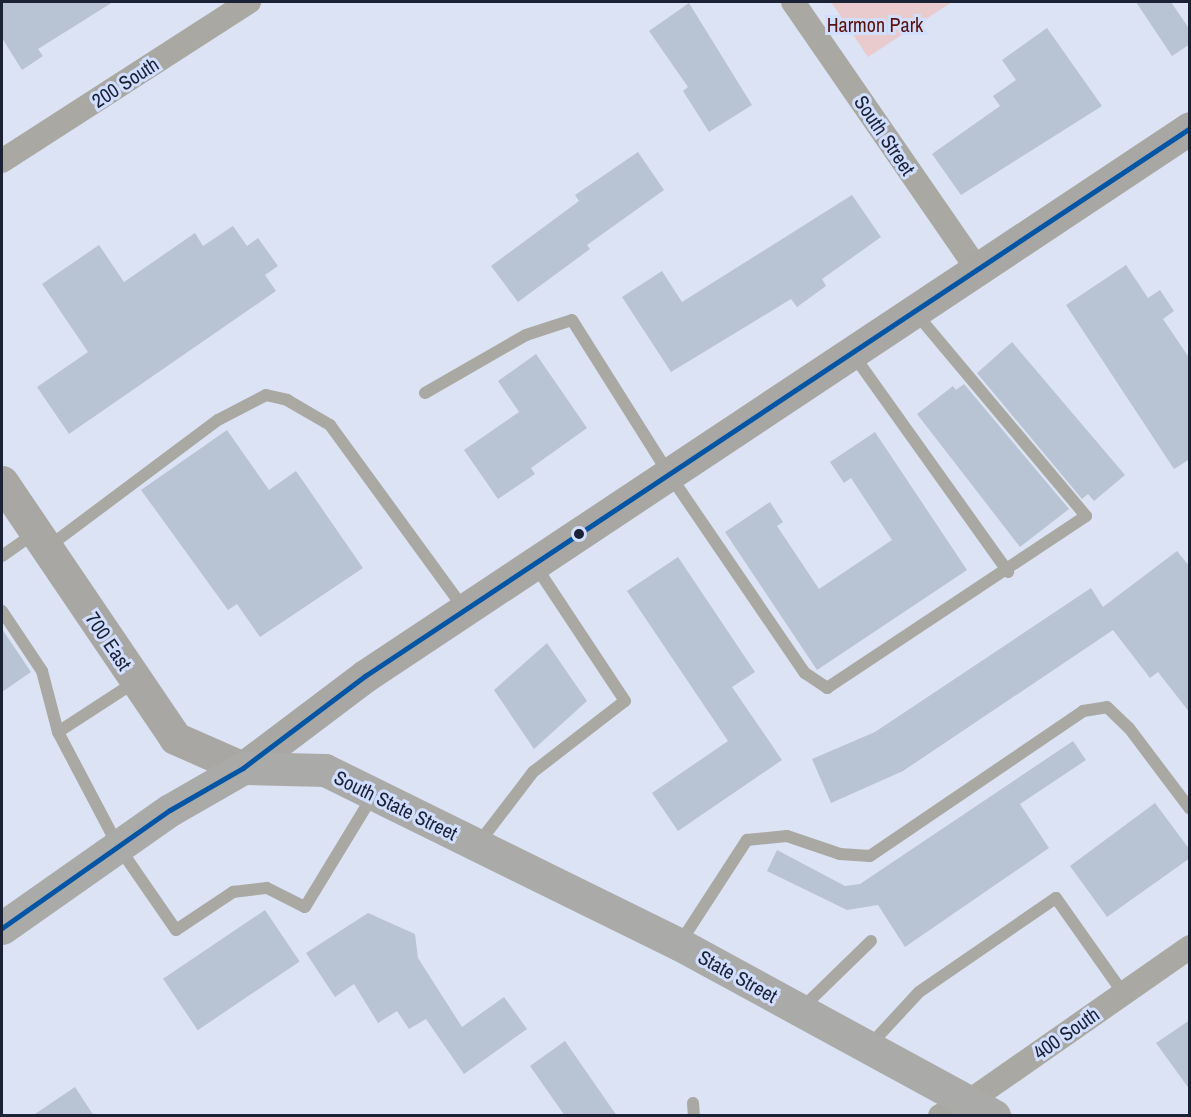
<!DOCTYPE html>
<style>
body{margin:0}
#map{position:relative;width:1191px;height:1117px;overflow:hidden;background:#dce3f4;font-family:"Archivo Narrow",sans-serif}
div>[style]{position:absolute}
.green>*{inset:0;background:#e9cbce}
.building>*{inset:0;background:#b8c4d3;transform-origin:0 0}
.lane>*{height:12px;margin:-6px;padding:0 6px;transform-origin:6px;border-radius:6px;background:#a9a8a3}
.street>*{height:24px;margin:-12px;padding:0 12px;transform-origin:12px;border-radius:12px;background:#a9a8a3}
.secondary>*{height:33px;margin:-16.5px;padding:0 16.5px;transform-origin:16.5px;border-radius:16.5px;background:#a8a7a4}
.primary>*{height:33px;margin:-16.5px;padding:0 16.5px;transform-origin:16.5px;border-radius:16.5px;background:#aaaaa9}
.bus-1>*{height:4.5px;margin:-2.25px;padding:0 2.25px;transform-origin:2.25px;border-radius:2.25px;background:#0055a4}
.dots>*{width:16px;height:16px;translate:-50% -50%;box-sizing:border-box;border:3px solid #d2deff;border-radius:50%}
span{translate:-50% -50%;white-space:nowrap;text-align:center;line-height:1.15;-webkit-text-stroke:6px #d2deff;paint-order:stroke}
.park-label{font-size:20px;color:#5a120d}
.street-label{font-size:20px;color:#1b2236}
.frame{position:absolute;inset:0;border:3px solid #1b2236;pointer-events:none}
</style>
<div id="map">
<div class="green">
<i style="clip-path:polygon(831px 2px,952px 2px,868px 57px)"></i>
</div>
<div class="building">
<i style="clip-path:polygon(2px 2px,113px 2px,38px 49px,43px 56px,22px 70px,2px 38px)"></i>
<i style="clip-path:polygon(1136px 2px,1171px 2px,1190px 30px,1190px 44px,1172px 56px)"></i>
<i style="clip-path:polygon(689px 3px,752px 105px,709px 132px,683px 91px,688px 87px,649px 31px)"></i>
<i style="clip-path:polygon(1047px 28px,1102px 106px,961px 195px,932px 154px,1000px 106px,993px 96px,1016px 80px,1002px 60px)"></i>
<i style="clip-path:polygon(638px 152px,664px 190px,587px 245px,590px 249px,518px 302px,491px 266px,579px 201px,575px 195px)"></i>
<i style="clip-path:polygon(852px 195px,881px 237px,822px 279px,826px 286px,797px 307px,791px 299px,671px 372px,622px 297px,662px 271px,682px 302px)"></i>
<i style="clip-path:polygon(233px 226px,247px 246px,258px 238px,278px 266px,265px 275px,276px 291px,69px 434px,37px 387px,88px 352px,42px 284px,99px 245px,124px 282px,195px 233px,203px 246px)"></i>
<i style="clip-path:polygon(1126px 265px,1148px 298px,1160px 290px,1174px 311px,1163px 319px,1190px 359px,1190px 459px,1174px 469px,1066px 305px)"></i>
<i style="clip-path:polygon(1012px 342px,1125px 475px,1094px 501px,1088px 494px,1082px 499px,977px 373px)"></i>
<i style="clip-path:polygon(536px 354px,587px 428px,531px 468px,535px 474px,498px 499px,464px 450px,519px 412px,498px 381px)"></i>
<i style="clip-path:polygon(964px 384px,1069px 509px,1020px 547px,917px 414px,953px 386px,956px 390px)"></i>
<i style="clip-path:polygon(227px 430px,269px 490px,296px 471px,363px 568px,260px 637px,237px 604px,228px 610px,141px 490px)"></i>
<i style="clip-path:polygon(875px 432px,967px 570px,817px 670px,725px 532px,770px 502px,783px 522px,777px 526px,819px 589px,892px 540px,851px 478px,844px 483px,830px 462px)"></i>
<i style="clip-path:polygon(1177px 551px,1190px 567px,1190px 713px,1158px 672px,1150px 678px,1113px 630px,903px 771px,831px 803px,812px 759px,875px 732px,1091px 588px,1103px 607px)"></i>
<i style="clip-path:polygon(678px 557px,755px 672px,732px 687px,782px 760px,678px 831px,652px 793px,728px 741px,627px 591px)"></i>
<i style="clip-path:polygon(2px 629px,31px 672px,2px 692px)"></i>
<i style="clip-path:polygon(547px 643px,587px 701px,534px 749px,494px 690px)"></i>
<i style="clip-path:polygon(1073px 741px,1086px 760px,1020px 804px,1049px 848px,905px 947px,878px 905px,847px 910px,767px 871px,777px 850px,845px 886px,860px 884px)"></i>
<i style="clip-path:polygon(1155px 803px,1190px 850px,1190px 858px,1107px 917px,1070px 866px)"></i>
<i style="left:265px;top:910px;width:62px;height:123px;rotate:56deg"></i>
<i style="clip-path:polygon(368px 913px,415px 934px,418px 958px,462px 1027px,504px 997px,527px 1029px,464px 1074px,426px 1019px,409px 1029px,397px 1011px,378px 1023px,354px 984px,335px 997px,306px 953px)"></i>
<i style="clip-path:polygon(1190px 1020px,1190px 1090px,1156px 1043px)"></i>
<i style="clip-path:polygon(565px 1041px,617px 1116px,565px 1116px,530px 1066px)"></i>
<i style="clip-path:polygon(75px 1087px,94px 1116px,32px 1116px)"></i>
</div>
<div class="lane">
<i style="left:852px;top:353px;width:269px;rotate:54.5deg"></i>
<i style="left:425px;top:393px;width:116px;rotate:-29.9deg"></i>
<i style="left:526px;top:335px;width:48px;rotate:-18.1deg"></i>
<i style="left:572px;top:320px;width:182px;rotate:57.8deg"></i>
<i style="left:669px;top:474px;width:241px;rotate:55.7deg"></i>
<i style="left:805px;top:673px;width:27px;rotate:34deg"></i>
<i style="left:827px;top:688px;width:311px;rotate:-33.6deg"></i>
<i style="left:1086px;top:516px;width:266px;rotate:-130deg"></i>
<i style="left:48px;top:547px;width:212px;rotate:-36.8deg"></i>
<i style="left:218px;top:420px;width:54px;rotate:-27.5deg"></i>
<i style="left:266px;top:395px;width:22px;rotate:13deg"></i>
<i style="left:287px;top:400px;width:50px;rotate:30.2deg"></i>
<i style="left:330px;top:425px;width:228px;rotate:53.9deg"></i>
<i style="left:2px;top:556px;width:39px;rotate:-35deg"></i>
<i style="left:2px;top:611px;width:72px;rotate:56.3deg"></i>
<i style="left:42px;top:671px;width:63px;rotate:75.3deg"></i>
<i style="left:58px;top:732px;width:129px;rotate:62.2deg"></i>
<i style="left:118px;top:846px;width:102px;rotate:55.4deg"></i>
<i style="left:176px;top:930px;width:69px;rotate:-33.7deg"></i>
<i style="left:233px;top:892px;width:34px;rotate:-7deg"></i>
<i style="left:267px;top:888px;width:42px;rotate:26.6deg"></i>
<i style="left:305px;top:907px;width:131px;rotate:-58.7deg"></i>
<i style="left:58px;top:732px;width:92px;rotate:-33deg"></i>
<i style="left:478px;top:844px;width:91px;rotate:-52.6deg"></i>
<i style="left:533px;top:772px;width:116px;rotate:-37.7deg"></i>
<i style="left:625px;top:701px;width:163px;rotate:-123.5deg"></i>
<i style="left:680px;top:943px;width:123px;rotate:-57deg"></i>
<i style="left:747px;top:840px;width:40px;rotate:-5.7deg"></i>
<i style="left:787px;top:836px;width:56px;rotate:18.8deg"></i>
<i style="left:840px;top:854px;width:30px;rotate:4deg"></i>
<i style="left:870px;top:856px;width:258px;rotate:-34.2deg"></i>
<i style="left:1083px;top:711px;width:24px;rotate:-9deg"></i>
<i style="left:1107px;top:707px;width:30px;rotate:44deg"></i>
<i style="left:1129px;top:728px;width:101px;rotate:53deg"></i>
<i style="left:800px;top:1010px;width:99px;rotate:-44.2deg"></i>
<i style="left:870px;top:1045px;width:72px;rotate:-47.2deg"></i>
<i style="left:919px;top:992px;width:166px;rotate:-34.5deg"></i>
<i style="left:1056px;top:898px;width:116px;rotate:54.8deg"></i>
<i style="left:693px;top:1103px;width:13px;rotate:86deg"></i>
</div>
<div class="street">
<i style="left:793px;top:2px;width:324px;rotate:55.4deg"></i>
<i style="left:2px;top:161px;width:294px;rotate:-32.8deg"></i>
<i style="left:940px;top:1116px;width:31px;rotate:-27deg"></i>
<i style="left:968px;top:1102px;width:271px;rotate:-34.9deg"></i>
</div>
<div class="secondary">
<i style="left:2px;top:482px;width:309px;rotate:55.9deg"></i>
<i style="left:175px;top:738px;width:74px;rotate:23.8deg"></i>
<i style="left:243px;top:768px;width:153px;rotate:-37deg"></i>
<i style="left:365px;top:676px;width:990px;rotate:-33.59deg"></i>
</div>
<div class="primary">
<i style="left:2px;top:928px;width:205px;rotate:-35.1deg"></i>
<i style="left:170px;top:810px;width:84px;rotate:-29.9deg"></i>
<i style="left:243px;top:768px;width:82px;rotate:1.4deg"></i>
<i style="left:325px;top:770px;width:394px;rotate:26.2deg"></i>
<i style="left:679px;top:944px;width:359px;rotate:28.6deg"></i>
</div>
<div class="bus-1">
<i style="left:2px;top:928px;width:205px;rotate:-35.1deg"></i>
<i style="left:170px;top:810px;width:84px;rotate:-29.9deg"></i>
<i style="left:243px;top:768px;width:153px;rotate:-37deg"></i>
<i style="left:365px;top:676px;width:990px;rotate:-33.59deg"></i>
</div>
<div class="dots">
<i style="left:579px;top:534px;background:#1b2236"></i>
</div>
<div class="park-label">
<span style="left:875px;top:24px">Harmon Park</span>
</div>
<div class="street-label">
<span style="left:125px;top:82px;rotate:-33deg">200 South</span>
<span style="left:885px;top:135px;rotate:56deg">South Street</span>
<span style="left:109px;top:641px;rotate:56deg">700 East</span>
<span style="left:396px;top:805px;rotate:26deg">South State Street</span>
<span style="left:738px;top:976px;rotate:29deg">State Street</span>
<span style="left:1066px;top:1033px;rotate:-35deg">400 South</span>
</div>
<div class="frame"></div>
</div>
